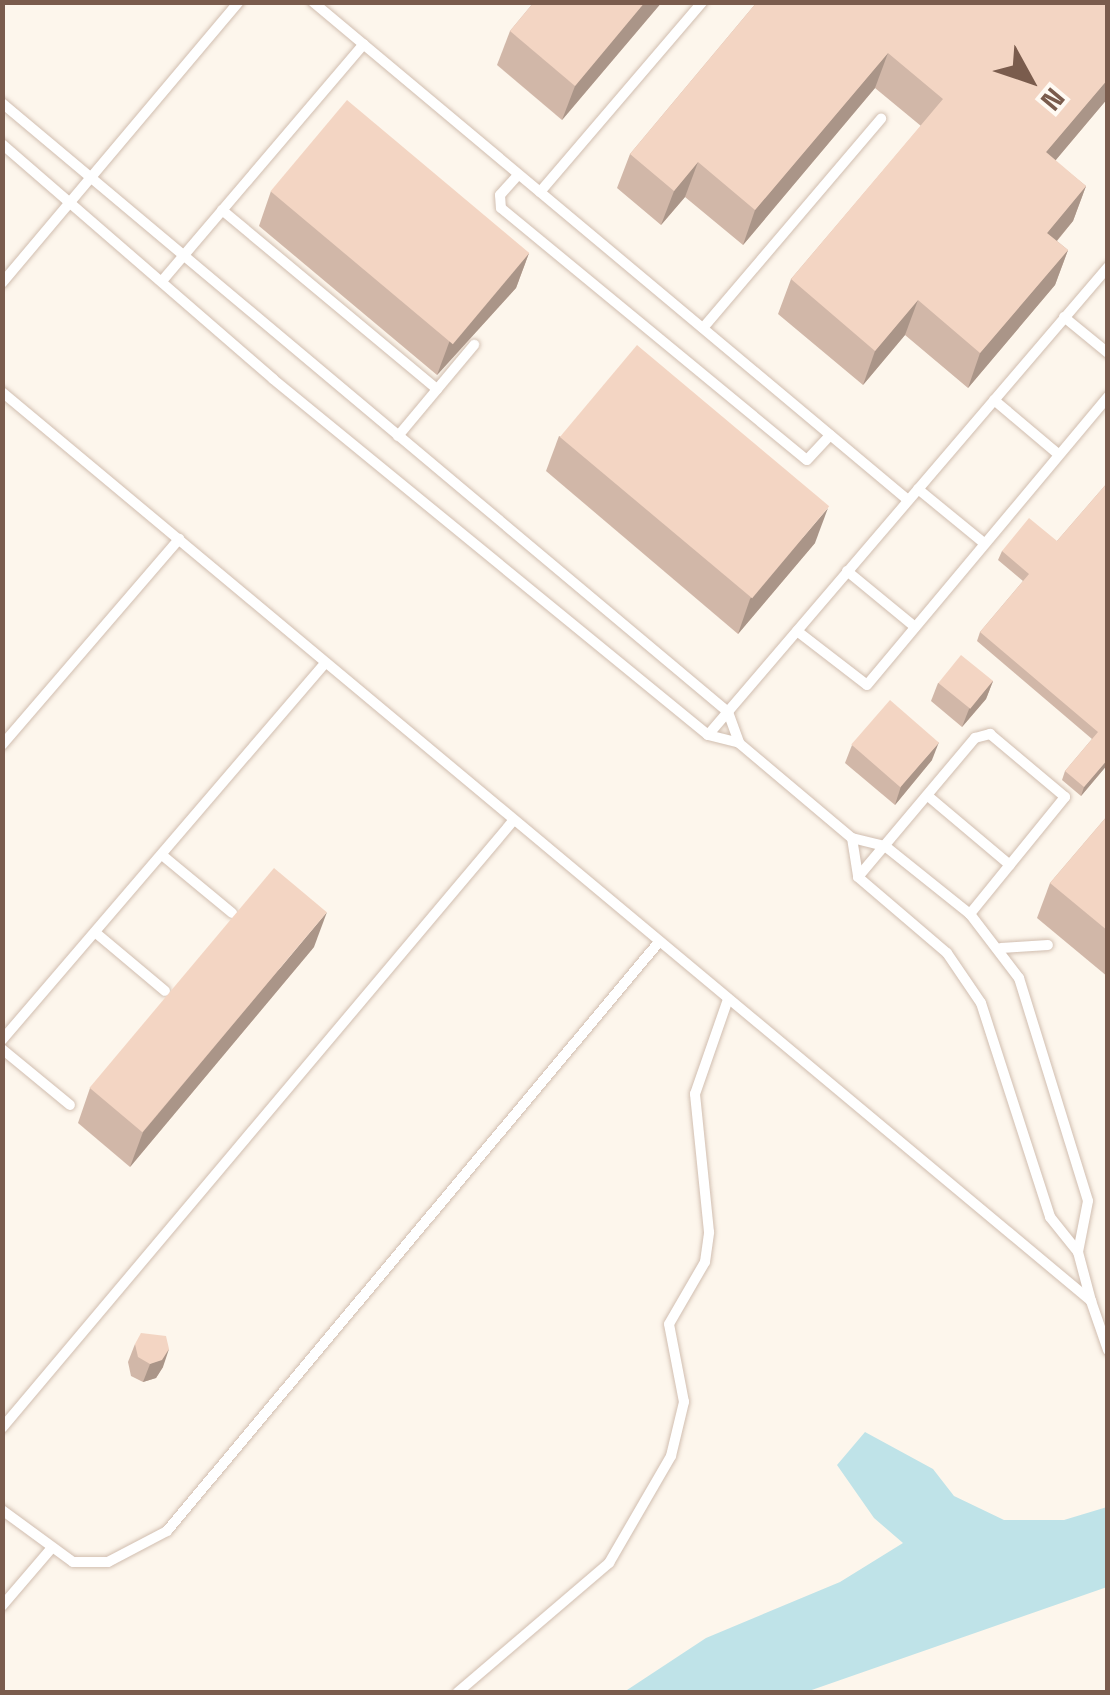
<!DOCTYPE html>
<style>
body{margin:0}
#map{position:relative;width:1110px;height:1695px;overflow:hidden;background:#fdf6ec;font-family:"Space Grotesk",sans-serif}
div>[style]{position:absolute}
.water>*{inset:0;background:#bfe3e8}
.roads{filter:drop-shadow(0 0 2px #d1beb0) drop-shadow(0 0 2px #d1beb0)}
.service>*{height:10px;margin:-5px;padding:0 5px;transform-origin:5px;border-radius:5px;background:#fff}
.wall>*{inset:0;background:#d1b7a8}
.shaded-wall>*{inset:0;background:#aa9588}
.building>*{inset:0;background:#f3d5c3;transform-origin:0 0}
span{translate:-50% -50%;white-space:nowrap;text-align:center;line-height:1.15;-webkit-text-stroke:9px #fffaf3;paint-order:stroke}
.frame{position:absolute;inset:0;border:5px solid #7a5c4d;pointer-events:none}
.north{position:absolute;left:980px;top:30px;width:100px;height:100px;-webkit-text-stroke:8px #fffaf3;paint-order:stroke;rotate:130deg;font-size:28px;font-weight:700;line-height:40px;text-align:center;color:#7a5c4d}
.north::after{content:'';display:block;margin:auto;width:35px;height:45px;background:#7a5c4d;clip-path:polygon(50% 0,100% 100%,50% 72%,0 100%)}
</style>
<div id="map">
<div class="water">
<i style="clip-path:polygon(865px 1432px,933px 1469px,954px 1496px,1004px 1520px,1064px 1520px,1107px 1507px,1107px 1587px,806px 1692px,624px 1692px,706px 1638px,840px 1582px,903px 1543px,874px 1518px,837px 1465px)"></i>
</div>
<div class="roads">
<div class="service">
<i style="left:313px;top:2px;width:776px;rotate:39.93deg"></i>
<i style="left:2px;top:103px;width:948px;rotate:39.99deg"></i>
<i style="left:728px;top:712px;width:33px;rotate:70deg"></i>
<i style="left:2px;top:144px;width:359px;rotate:40.9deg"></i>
<i style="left:273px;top:379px;width:562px;rotate:39.3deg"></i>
<i style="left:708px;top:735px;width:32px;rotate:14deg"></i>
<i style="left:739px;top:743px;width:148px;rotate:40.1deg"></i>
<i style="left:852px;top:838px;width:34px;rotate:14deg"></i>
<i style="left:885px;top:846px;width:109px;rotate:38.7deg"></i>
<i style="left:970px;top:914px;width:81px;rotate:52.6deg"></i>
<i style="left:1019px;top:978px;width:233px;rotate:72.8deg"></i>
<i style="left:1088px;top:1201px;width:52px;rotate:101.1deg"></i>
<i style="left:518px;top:175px;width:27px;rotate:132deg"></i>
<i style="left:500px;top:195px;width:13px;rotate:86deg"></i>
<i style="left:501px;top:208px;width:396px;rotate:39.5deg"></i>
<i style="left:807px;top:460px;width:34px;rotate:-47deg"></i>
<i style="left:540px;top:192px;width:250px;rotate:-49.5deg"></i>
<i style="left:222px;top:210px;width:280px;rotate:39.8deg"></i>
<i style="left:162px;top:281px;width:311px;rotate:-49.6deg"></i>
<i style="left:2px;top:283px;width:368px;rotate:-49.9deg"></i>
<i style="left:1064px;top:317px;width:57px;rotate:39.3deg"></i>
<i style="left:703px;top:328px;width:275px;rotate:-49.6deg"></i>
<i style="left:2px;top:392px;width:1419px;rotate:39.85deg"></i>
<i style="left:1091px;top:1301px;width:52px;rotate:70.9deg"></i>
<i style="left:994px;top:400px;width:82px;rotate:40.1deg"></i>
<i style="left:398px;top:436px;width:119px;rotate:-50.1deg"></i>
<i style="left:918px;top:489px;width:85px;rotate:39.3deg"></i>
<i style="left:847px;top:571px;width:88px;rotate:39.5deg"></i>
<i style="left:797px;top:631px;width:88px;rotate:37.6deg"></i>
<i style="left:867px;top:685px;width:376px;rotate:-50.1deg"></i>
<i style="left:708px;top:735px;width:616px;rotate:-49.48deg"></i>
<i style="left:2px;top:745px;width:272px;rotate:-49.3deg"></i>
<i style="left:928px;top:796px;width:107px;rotate:40.1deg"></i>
<i style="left:852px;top:838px;width:39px;rotate:81deg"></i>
<i style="left:858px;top:877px;width:117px;rotate:40.5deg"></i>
<i style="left:947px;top:953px;width:60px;rotate:55.8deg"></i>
<i style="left:981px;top:1003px;width:225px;rotate:72.1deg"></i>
<i style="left:1050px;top:1217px;width:45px;rotate:51.3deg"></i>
<i style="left:1078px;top:1252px;width:51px;rotate:75.1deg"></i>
<i style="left:162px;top:855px;width:91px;rotate:39.6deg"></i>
<i style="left:858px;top:877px;width:182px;rotate:-49.9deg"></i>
<i style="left:975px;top:738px;width:16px;rotate:-15deg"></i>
<i style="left:990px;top:734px;width:98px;rotate:40deg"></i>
<i style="left:1065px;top:797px;width:151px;rotate:129.1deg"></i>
<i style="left:96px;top:933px;width:90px;rotate:40deg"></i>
<i style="left:1001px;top:948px;width:47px;rotate:-3.7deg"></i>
<i style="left:2px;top:1040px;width:496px;rotate:-49.4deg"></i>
<i style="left:2px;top:1049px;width:88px;rotate:39.5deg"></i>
<i style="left:2px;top:1428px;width:793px;rotate:-49.91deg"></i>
<i style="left:2px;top:1510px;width:88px;rotate:36.2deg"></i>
<i style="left:73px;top:1562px;width:35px"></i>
<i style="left:108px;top:1562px;width:67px;rotate:-27.7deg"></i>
<i style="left:167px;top:1531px;width:767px;rotate:-50.13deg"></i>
<i style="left:2px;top:1606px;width:74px;rotate:-49.4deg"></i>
<i style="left:458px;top:1692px;width:199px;rotate:-40.5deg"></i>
<i style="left:609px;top:1563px;width:124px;rotate:-59.9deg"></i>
<i style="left:671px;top:1456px;width:56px;rotate:-76.5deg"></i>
<i style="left:684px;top:1402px;width:79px;rotate:-100.9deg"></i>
<i style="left:669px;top:1324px;width:72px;rotate:-59.9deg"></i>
<i style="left:705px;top:1262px;width:30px;rotate:-82deg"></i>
<i style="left:709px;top:1232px;width:139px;rotate:-95.8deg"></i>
<i style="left:695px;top:1094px;width:101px;rotate:-70.8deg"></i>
</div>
</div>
<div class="wall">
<i style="clip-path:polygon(534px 2px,662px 2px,562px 120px,497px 65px,510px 31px)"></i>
<i style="clip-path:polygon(757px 2px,1108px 2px,1108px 98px,1055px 161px,1086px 186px,1073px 221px,1057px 241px,1068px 250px,1055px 285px,968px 388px,905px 335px,863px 385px,778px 314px,791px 279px,921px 126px,875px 88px,743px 245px,685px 197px,661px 225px,617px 188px,630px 154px)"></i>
<i style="clip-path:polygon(271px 191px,529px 253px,516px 288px,437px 375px,259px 226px)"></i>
<i style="clip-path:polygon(559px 436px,815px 543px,738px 634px,546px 471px)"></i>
<i style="clip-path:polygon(1108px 482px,1108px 764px,1081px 796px,1062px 780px,1065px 771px,1092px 739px,977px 641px,980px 632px,1023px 581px,998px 560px,1002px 551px,1057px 541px)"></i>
<i style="clip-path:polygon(993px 681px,986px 699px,962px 727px,931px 701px,938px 683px)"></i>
<i style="clip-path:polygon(852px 745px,932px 760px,895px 805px,845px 763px)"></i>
<i style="clip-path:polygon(1108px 815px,1108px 977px,1037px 918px,1050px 883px)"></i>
<i style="clip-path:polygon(314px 947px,130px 1167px,78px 1123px,90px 1088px)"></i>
<i style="clip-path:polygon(135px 1344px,163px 1367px,156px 1378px,143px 1382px,131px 1376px,128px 1362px)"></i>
</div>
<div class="shaded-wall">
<i style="clip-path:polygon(645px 2px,662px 2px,562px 120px,575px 86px)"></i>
<i style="clip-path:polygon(888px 53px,875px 88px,743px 245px,755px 210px)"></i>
<i style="clip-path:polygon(1108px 79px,1108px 98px,1033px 187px,1046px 152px)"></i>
<i style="clip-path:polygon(698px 162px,685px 197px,661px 225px,674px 191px)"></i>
<i style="clip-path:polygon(1086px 186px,1073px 221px,1035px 267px,1047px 233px)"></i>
<i style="clip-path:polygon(1068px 250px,1055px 285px,968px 388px,980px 353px)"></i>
<i style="clip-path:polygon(529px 253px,516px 288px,437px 375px,450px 340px)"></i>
<i style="clip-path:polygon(918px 300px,905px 335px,863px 385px,875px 351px)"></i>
<i style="clip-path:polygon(828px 508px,815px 543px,738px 634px,750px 599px)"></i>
<i style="clip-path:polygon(993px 681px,986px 699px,962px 727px,969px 709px)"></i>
<i style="clip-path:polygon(939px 742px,932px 760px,895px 805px,901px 786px)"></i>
<i style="clip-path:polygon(1108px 759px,1108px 764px,1081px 796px,1084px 787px)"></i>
<i style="clip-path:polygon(327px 912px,314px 947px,130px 1167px,143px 1132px)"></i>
<i style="clip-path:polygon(169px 1349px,163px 1367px,156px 1378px,143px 1382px,150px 1364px)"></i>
</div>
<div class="building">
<i style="clip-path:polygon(534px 2px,645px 2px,575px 86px,510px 31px)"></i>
<i style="clip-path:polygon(757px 2px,1108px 2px,1108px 79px,1046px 152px,1086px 186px,1047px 233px,1068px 250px,980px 353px,918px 300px,875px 351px,791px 279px,943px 99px,888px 53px,755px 210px,698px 162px,674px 191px,630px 154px)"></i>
<i style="left:347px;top:100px;width:238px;height:119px;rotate:40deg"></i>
<i style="left:637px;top:345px;width:251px;height:120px;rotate:40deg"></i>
<i style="clip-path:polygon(1108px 482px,1108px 759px,1084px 787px,1065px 771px,1098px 732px,980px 632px,1029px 574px,1002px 551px,1029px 518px,1057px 541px)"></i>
<i style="left:961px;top:655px;width:41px;height:36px;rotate:39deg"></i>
<i style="left:890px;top:700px;width:65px;height:59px;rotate:41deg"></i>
<i style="clip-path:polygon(1108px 815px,1108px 931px,1050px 883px)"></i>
<i style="left:274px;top:868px;width:69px;height:287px;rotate:40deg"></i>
<i style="clip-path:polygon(141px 1333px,166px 1336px,169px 1349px,162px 1360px,150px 1364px,138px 1357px,135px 1344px)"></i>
</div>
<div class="frame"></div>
<div class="north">N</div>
</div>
